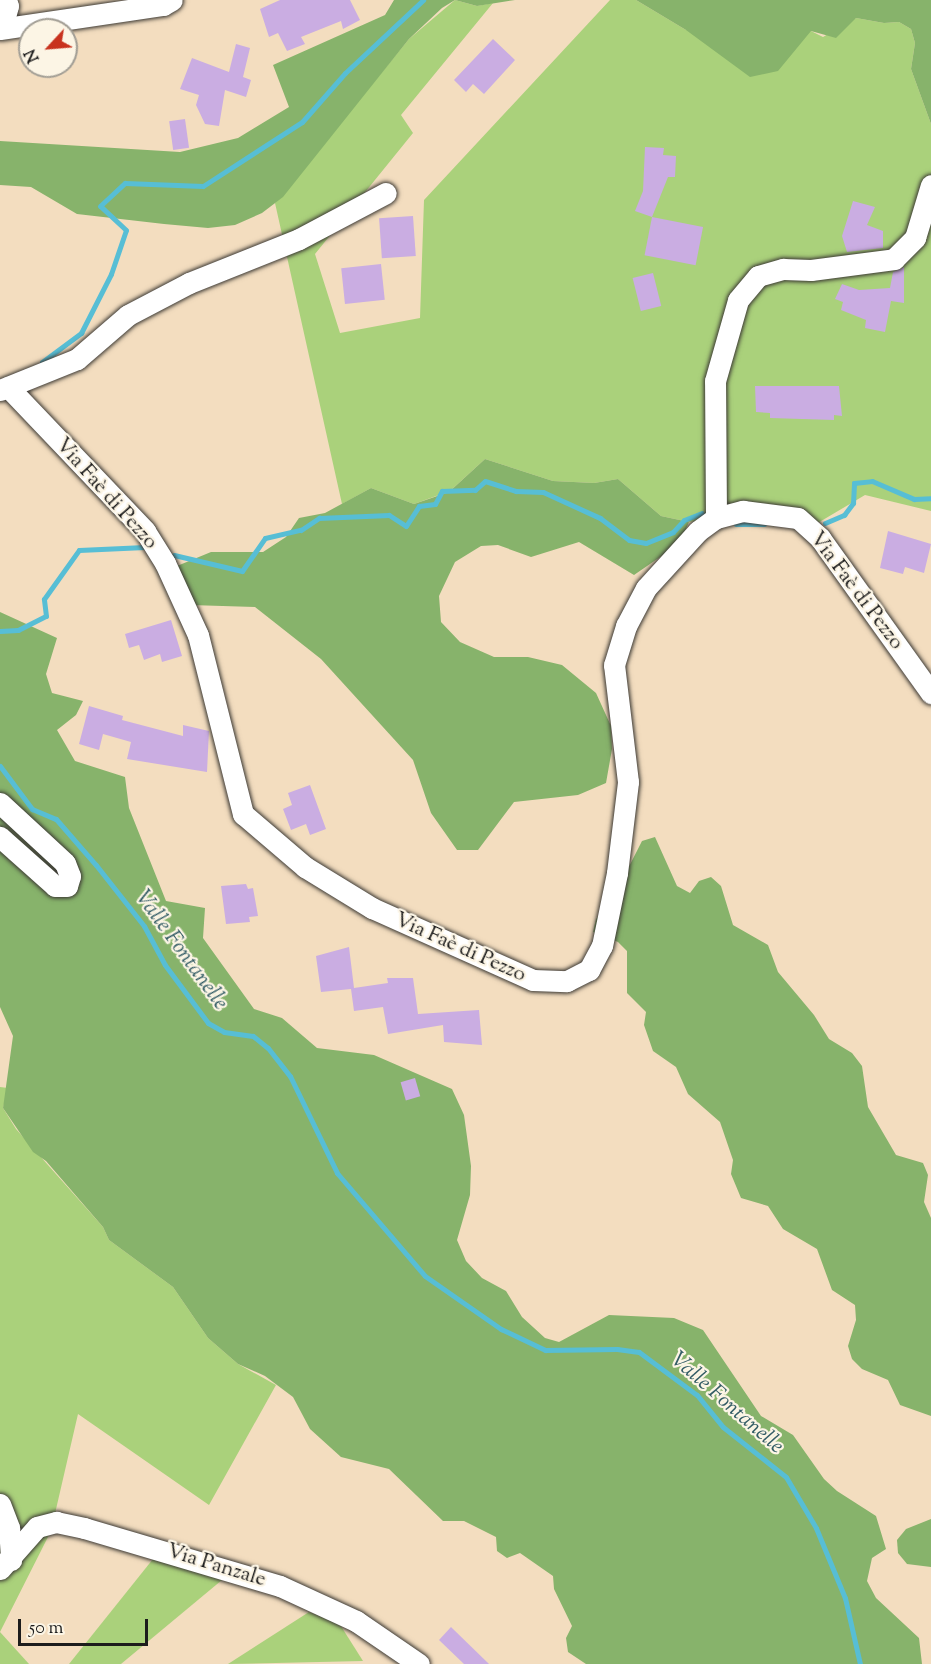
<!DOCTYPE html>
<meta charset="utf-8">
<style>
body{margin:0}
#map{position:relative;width:931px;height:1664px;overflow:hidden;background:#f3ddbf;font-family:"Sorts Mill Goudy",serif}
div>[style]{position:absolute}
.green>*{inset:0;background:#aad17b}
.forest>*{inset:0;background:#87b36b}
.stream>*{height:5px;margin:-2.5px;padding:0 2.5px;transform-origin:2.5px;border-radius:2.5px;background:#57bed5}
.building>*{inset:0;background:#caade2;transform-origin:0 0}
.roads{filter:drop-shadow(0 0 2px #3c3934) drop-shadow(0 0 2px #3c3934)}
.minor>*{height:21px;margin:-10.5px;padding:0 10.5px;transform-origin:10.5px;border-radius:10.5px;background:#fff}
span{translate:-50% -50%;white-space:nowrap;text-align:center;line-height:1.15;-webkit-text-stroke:4.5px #fcf5e5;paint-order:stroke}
.street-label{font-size:21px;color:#1c1c1c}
.water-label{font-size:22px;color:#345d66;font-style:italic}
.north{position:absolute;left:18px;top:18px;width:60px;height:60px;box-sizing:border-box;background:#fcf5e5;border:2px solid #a29e95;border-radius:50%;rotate:244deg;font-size:16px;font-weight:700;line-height:24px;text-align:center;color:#1c1c1c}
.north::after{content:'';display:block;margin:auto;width:21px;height:27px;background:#c8321e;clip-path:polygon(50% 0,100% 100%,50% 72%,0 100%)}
.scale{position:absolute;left:18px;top:1619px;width:130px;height:27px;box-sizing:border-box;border:3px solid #1c1c1c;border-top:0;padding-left:8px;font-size:18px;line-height:21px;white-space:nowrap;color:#1c1c1c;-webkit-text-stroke:4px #fcf5e5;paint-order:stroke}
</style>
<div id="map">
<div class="green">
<i style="clip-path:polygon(455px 0,477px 6px,493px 3px,401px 115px,413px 133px,315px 254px,340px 333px,420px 318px,424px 200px,610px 0,636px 0,686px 30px,811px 31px,823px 37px,856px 18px,884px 23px,899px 22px,911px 29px,915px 43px,911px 69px,931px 124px,931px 511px,865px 495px,811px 527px,731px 516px,689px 522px,661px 516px,618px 479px,594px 483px,553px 481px,485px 459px,450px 491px,414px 504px,371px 488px,342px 504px,275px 203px,409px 39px)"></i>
<i style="clip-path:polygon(0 1087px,8px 1088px,3px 1108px,16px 1129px,103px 1227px,109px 1240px,173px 1287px,208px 1338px,238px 1364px,276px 1385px,209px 1505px,78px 1414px,51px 1531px,0 1632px)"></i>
<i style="clip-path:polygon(157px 1554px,222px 1580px,121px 1664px,69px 1664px)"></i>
<i style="clip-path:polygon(309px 1612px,339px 1623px,363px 1661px,228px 1664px)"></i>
<i style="clip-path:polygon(0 1632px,29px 1664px,0 1664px)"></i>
</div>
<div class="forest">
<i style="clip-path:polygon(394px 0,515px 0,477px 6px,455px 0,442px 8px,409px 39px,283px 197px,262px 213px,235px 225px,208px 228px,164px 224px,77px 214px,31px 187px,0 185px,0 141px,180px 152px,238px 138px,289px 107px,273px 65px,385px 15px)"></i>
<i style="clip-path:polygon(636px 0,931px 0,931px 124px,911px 69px,915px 43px,911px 29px,899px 22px,884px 23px,856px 18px,836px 38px,811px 31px,778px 71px,750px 77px,686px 30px)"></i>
<i style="clip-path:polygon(485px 459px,553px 481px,594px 483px,618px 479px,661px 516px,689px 522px,679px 544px,634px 575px,579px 542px,531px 557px,498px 545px,481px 546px,455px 562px,439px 596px,441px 622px,460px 642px,494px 657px,528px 657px,562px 665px,596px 693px,611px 726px,612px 749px,606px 783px,578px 795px,514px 802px,478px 850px,457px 850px,431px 813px,413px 760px,321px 659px,255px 607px,190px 605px,177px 566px,211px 552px,263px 552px,286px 537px,299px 518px,325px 513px,371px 488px,414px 504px,449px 492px)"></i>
<i style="clip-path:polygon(0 612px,57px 638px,46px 674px,52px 693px,83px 701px,76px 715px,57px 730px,75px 761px,125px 777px,129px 808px,166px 901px,205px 908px,203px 938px,254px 1009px,282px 1018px,317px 1048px,374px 1055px,452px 1089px,464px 1115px,471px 1166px,470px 1195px,457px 1240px,466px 1261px,482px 1278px,506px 1291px,522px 1317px,545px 1338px,559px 1342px,609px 1315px,674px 1318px,703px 1330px,761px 1416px,793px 1435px,824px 1479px,837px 1491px,876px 1516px,886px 1549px,872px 1558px,867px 1581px,876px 1598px,919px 1638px,922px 1664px,586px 1664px,568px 1652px,566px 1638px,572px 1626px,554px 1589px,553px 1576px,520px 1553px,507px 1558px,497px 1551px,496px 1537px,464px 1521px,443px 1521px,389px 1469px,341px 1457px,310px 1429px,293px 1397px,265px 1376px,238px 1364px,208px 1338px,173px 1287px,109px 1240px,103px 1227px,46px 1161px,33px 1152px,3px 1108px,13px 1036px,0 1007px)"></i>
<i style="clip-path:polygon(655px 837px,677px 886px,690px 893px,699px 881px,711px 877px,721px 886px,733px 925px,768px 945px,778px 972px,814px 1015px,829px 1039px,852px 1053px,862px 1066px,868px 1107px,896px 1155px,923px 1163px,928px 1175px,924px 1202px,931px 1218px,931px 1416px,900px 1405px,888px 1380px,862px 1369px,852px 1359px,848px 1346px,856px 1320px,855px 1305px,832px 1290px,817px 1249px,783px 1229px,768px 1206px,741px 1198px,731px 1174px,733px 1160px,720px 1122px,688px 1094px,676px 1067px,653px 1051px,644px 1025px,646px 1012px,627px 993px,627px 951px,618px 942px,593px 932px,596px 919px,613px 898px,642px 841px)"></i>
<i style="clip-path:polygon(931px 1519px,931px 1567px,907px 1564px,898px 1553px,897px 1540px,906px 1529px)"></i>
</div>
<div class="stream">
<i style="left:42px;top:362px;width:49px;rotate:-36.6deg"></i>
<i style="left:81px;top:333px;width:66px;rotate:-63deg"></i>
<i style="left:111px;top:274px;width:46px;rotate:-71.2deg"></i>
<i style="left:126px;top:230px;width:35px;rotate:-137deg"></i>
<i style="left:100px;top:206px;width:34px;rotate:-43deg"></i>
<i style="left:125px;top:183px;width:78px;rotate:2.2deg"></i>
<i style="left:203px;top:186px;width:118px;rotate:-32.9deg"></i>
<i style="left:302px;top:122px;width:65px;rotate:-48.7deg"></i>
<i style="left:345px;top:73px;width:107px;rotate:-43.1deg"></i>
<i style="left:825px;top:523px;width:21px;rotate:-23deg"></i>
<i style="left:844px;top:515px;width:15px;rotate:-53deg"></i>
<i style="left:853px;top:503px;width:20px;rotate:-87deg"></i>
<i style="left:854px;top:483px;width:18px;rotate:-6deg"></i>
<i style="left:872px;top:481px;width:46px;rotate:23.2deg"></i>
<i style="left:914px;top:499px;width:17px;rotate:-3deg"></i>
<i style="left:736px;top:524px;width:28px"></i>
<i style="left:174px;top:555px;width:70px;rotate:13.2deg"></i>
<i style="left:242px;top:571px;width:40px;rotate:-55.1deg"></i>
<i style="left:265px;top:538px;width:37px;rotate:-13deg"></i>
<i style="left:301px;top:530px;width:22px;rotate:-34deg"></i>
<i style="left:319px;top:518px;width:70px;rotate:-2.5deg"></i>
<i style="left:389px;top:515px;width:20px;rotate:33deg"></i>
<i style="left:406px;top:526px;width:24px;rotate:-57deg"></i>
<i style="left:419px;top:506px;width:16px;rotate:-7deg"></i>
<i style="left:435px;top:504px;width:15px;rotate:-62deg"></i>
<i style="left:442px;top:491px;width:33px;rotate:-2deg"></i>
<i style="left:475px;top:490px;width:13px;rotate:-42deg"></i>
<i style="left:485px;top:481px;width:33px;rotate:18deg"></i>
<i style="left:516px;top:491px;width:27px;rotate:2deg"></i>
<i style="left:543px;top:492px;width:63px;rotate:24.5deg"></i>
<i style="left:600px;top:518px;width:36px;rotate:37deg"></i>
<i style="left:629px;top:540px;width:17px;rotate:10deg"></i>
<i style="left:646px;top:543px;width:29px;rotate:-22deg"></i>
<i style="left:673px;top:532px;width:16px;rotate:-47deg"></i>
<i style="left:684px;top:520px;width:19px;rotate:-21deg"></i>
<i style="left:0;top:631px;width:18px;rotate:-3deg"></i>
<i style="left:18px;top:630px;width:31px;rotate:-27deg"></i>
<i style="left:46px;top:616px;width:17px;rotate:-97deg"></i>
<i style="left:44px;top:599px;width:60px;rotate:-54.5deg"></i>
<i style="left:79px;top:550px;width:66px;rotate:-2.6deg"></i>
<i style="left:0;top:766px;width:54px;rotate:53.3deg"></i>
<i style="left:32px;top:809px;width:26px;rotate:23deg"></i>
<i style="left:56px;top:819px;width:61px;rotate:49deg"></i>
<i style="left:96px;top:865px;width:78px;rotate:51.8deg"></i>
<i style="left:144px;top:926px;width:44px;rotate:61.7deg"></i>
<i style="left:165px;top:965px;width:72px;rotate:53.4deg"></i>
<i style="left:208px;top:1023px;width:18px;rotate:29deg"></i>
<i style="left:224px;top:1032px;width:29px;rotate:8deg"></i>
<i style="left:253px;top:1036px;width:19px;rotate:39deg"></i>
<i style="left:268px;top:1048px;width:36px;rotate:52deg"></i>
<i style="left:290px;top:1076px;width:108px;rotate:64.1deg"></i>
<i style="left:337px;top:1173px;width:135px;rotate:49.5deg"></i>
<i style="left:425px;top:1276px;width:93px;rotate:34.9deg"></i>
<i style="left:501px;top:1329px;width:49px;rotate:25.5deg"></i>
<i style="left:545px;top:1350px;width:72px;rotate:-0.8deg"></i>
<i style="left:617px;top:1349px;width:22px;rotate:8deg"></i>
<i style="left:639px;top:1352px;width:72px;rotate:36.6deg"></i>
<i style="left:697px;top:1395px;width:41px;rotate:50.9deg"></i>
<i style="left:723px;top:1427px;width:80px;rotate:38.4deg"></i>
<i style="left:786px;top:1477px;width:59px;rotate:59.5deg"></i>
<i style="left:816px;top:1528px;width:76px;rotate:67.5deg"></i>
<i style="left:845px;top:1598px;width:68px;rotate:77.2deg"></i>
</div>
<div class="building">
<i style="clip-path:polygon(280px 0,350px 0,360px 20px,343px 29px,341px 21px,301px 37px,305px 44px,287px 51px,278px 33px,269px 37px,260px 9px)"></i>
<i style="clip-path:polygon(493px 39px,515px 60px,484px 94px,473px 84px,466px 92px,454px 80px)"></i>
<i style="clip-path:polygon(236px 44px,250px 48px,243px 77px,251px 80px,246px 97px,225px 90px,219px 126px,205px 124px,196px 105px,199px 95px,180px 89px,192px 58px,229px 72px)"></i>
<i style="left:185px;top:119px;width:29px;height:16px;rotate:82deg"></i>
<i style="clip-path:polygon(645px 147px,664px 148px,663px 155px,676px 156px,675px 177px,668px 177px,652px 217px,635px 211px,643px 191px)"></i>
<i style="clip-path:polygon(853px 201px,875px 207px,867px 225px,883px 231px,883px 248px,847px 252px,842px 236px)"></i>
<i style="left:413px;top:216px;width:40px;height:34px;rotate:86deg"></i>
<i style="left:652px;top:217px;width:52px;height:39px;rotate:11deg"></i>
<i style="left:381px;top:264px;width:36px;height:40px;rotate:84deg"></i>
<i style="clip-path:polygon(904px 267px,904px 303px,891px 301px,885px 332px,865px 328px,866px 320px,841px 310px,843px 302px,835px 299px,842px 284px,859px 290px,890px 288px,893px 272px)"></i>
<i style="left:653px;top:273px;width:34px;height:21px;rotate:76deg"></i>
<i style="clip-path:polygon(755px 386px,839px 386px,842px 416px,834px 415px,834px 420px,770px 418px,770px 413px,756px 412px)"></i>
<i style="clip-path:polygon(888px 531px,931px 544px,924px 573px,905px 567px,903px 574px,880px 568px)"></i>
<i style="clip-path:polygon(171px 620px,182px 656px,162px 662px,160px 654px,144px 660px,139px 645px,129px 648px,125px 634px)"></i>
<i style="clip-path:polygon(89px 706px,123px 716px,122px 720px,183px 736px,183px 725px,209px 731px,207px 772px,127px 759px,131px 742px,103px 734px,99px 750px,79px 744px)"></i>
<i style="clip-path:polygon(310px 785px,326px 829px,310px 835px,306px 824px,291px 830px,283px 809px,292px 805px,288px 793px)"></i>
<i style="clip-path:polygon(246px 884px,248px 889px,253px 888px,258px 916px,249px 917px,250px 922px,226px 924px,221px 886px)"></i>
<i style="clip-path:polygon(349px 947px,354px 988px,388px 983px,387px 978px,413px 978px,418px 1014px,479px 1010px,482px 1045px,444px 1042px,443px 1025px,388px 1034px,383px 1007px,354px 1011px,351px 989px,321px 992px,316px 956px)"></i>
<i style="left:415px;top:1078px;width:19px;height:15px;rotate:74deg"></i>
<i style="clip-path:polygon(451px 1627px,489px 1664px,464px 1664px,439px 1640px)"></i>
</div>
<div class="roads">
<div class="minor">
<i style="left:2px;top:28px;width:23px;rotate:-75deg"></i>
<i style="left:8px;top:6px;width:6px;rotate:-108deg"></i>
<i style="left:0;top:29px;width:165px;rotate:-8.4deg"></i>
<i style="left:163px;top:5px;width:10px;rotate:-29deg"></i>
<i style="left:8px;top:387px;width:199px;rotate:46.4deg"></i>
<i style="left:145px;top:531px;width:38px;rotate:58deg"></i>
<i style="left:165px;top:563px;width:79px;rotate:65.4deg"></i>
<i style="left:198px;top:635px;width:185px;rotate:75.9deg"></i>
<i style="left:243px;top:814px;width:82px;rotate:40.5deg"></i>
<i style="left:305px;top:867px;width:79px;rotate:31.5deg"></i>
<i style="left:372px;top:908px;width:176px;rotate:24.1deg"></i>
<i style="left:533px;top:980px;width:34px;rotate:2deg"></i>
<i style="left:567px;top:981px;width:25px;rotate:-27deg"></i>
<i style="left:589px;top:970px;width:27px;rotate:-62deg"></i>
<i style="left:602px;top:946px;width:75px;rotate:-78.4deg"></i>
<i style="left:617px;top:873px;width:92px;rotate:-83.1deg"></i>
<i style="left:628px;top:782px;width:118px;rotate:-96.8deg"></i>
<i style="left:614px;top:665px;width:41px;rotate:-72.9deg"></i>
<i style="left:626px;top:626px;width:43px;rotate:-62.2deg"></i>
<i style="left:646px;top:588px;width:77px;rotate:-47.6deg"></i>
<i style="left:698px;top:531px;width:22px;rotate:-36deg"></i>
<i style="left:716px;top:518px;width:28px;rotate:-15deg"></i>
<i style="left:743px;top:511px;width:55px;rotate:7.3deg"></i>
<i style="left:798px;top:518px;width:30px;rotate:42deg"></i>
<i style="left:820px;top:538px;width:191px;rotate:54.4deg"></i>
<i style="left:0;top:390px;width:83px;rotate:-21.9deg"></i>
<i style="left:77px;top:359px;width:67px;rotate:-40.8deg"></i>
<i style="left:128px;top:315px;width:69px;rotate:-27.7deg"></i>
<i style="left:189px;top:283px;width:118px;rotate:-21.8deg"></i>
<i style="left:299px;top:239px;width:98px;rotate:-27.9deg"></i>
<i style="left:716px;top:518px;width:137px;rotate:-90.4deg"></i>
<i style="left:715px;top:381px;width:84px;rotate:-74.1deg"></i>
<i style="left:738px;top:300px;width:31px;rotate:-50deg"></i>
<i style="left:758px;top:276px;width:26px;rotate:-16deg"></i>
<i style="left:783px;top:269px;width:28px;rotate:2deg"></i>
<i style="left:811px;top:270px;width:84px;rotate:-7.5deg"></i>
<i style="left:894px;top:259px;width:30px;rotate:-45deg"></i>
<i style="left:915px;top:238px;width:55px;rotate:-73.2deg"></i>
<i style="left:0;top:803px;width:88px;rotate:42.7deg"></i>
<i style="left:65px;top:863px;width:14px;rotate:69deg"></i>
<i style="left:70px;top:876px;width:10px;rotate:107deg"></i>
<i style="left:67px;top:886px;width:12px;rotate:180deg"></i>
<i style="left:55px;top:886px;width:74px;rotate:-138.3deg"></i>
<i style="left:0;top:1504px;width:26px;rotate:69deg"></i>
<i style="left:9px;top:1528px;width:32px;rotate:86deg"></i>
<i style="left:0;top:1569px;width:56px;rotate:-48.6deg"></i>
<i style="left:37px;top:1527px;width:20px;rotate:-15deg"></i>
<i style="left:56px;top:1522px;width:29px;rotate:12deg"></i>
<i style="left:84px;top:1528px;width:204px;rotate:16.5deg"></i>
<i style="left:280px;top:1586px;width:84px;rotate:24.7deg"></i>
<i style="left:356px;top:1621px;width:76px;rotate:34.3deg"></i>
</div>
</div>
<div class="street-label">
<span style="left:106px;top:494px;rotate:48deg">Via Faè di Pezzo</span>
<span style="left:856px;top:591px;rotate:53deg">Via Faè di Pezzo</span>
<span style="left:460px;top:948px;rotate:24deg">Via Faè di Pezzo</span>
<span style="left:216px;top:1566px;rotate:17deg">Via Panzale</span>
</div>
<div class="water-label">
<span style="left:180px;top:951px;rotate:54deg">Valle Fontanelle</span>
<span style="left:726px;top:1404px;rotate:41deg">Valle Fontanelle</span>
</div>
<div class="north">N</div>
<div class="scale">50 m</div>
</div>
